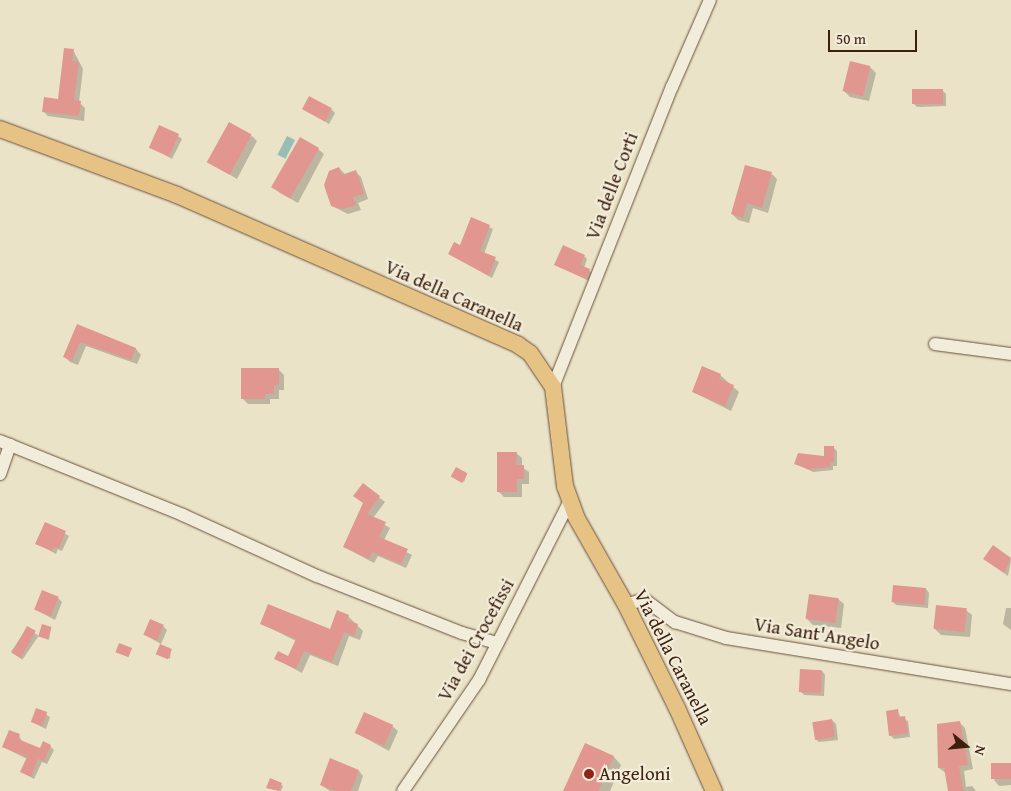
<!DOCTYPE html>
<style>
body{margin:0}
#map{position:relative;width:1011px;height:791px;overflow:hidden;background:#ebe3c7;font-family:"Gentium Book Plus",serif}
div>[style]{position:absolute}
.water>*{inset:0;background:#98beb4;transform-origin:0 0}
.shadow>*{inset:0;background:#0003;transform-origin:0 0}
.building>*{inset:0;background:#e1978f;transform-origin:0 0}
.roads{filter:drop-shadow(0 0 1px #68503b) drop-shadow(0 0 1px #68503b)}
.minor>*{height:12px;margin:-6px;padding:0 6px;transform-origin:6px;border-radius:6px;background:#f2eddb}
.major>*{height:16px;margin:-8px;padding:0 8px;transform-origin:8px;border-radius:8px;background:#e6c284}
.dots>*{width:14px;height:14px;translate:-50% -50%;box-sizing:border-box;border:2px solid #f2eddb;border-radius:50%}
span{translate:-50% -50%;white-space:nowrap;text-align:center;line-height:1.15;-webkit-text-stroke:4.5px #f2eddb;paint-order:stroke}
.street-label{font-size:19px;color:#3c1f0c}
.poi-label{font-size:19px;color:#3c1f0c}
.left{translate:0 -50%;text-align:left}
.north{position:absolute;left:941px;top:721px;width:50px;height:50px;-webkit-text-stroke:4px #f2eddb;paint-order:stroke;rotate:107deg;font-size:14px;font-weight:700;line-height:20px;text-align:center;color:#3c1f0c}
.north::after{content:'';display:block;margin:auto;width:18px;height:22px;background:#3c1f0c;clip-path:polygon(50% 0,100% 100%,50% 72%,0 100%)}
.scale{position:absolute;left:828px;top:30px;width:89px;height:22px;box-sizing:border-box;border:2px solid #3c1f0c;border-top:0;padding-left:6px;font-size:15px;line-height:18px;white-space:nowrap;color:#3c1f0c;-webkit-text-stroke:4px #f2eddb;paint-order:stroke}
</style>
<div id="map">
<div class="water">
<i style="left:287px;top:136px;width:9px;height:21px;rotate:27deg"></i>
</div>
<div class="shadow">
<i style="clip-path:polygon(73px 50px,83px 69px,79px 102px,85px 108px,84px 121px,48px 116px,43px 111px,60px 100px)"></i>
<i style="clip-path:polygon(870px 67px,876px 73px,869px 101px,850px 97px,844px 91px)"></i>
<i style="clip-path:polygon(942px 90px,946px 94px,946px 106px,917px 107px,913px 103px)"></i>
<i style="clip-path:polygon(304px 109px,331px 109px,335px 113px,329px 124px)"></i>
<i style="clip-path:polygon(178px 136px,182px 139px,172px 159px,150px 146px)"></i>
<i style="clip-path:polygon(252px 136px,257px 141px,237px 179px,209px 162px)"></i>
<i style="clip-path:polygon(318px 149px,324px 154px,298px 203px,280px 193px,274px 188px)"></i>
<i style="clip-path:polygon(339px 168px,345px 174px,356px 172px,361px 177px,368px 199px,358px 203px,361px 210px,348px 214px,332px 206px)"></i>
<i style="clip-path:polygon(772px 174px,777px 179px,768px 213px,753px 208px,749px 223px,738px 220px,732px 214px)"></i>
<i style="clip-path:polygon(472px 219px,493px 229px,484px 254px,499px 262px,492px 278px,450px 254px,461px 247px)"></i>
<i style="clip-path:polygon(584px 256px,587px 259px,584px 268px,593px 273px,589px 281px,556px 265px)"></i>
<i style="clip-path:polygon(78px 326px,136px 349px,141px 355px,137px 364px,86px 346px,78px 365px,70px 362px,65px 357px)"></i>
<i style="clip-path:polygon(703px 368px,720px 375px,739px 392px,731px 411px,693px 392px)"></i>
<i style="clip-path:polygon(279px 370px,284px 375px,284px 390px,279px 390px,279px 399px,270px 399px,270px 404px,248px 404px,242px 398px)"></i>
<i style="clip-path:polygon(833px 447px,837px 451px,837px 466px,833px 466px,833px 470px,813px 472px,796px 464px,826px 458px)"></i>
<i style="clip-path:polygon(516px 453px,522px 458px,522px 467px,529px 472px,529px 484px,522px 484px,522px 497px,504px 497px,498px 491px)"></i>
<i style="clip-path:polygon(467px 474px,464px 482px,455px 478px)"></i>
<i style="clip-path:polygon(363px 485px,385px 502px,373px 518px,390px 528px,384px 540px,412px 555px,406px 568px,378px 556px,374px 563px,344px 547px,364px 503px)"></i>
<i style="clip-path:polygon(45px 523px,69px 536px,62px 551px,58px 549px,56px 554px,36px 543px)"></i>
<i style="clip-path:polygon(993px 547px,1011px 560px,1008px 576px,985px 559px)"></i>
<i style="clip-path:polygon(926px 589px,929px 593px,928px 608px,896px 605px,893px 602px)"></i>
<i style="clip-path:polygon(58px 598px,62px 602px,55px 620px,36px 610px)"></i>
<i style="clip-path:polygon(838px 599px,844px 604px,841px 628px,813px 625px,807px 619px)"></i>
<i style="clip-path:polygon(1006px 608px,1011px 608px,1011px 630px,1003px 624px)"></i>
<i style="clip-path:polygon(966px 610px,972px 615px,970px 637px,941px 635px,935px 629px)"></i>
<i style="clip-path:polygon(348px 616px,363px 631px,360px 640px,349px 636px,338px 666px,310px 655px,302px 673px,276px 659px,289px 657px,296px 641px,262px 624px,330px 630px)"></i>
<i style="clip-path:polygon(163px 626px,167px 630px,161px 644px,145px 635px)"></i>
<i style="left:27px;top:628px;width:14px;height:29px;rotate:34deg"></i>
<i style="clip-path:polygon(51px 628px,49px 640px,41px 637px)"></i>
<i style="clip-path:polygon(171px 650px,170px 659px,158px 654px)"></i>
<i style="clip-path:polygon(822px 671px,825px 675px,824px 696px,804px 695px,800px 691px)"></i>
<i style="clip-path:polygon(37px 709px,50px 717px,46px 729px,32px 722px)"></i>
<i style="clip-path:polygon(897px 710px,901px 718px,908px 721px,910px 737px,894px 739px,890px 735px)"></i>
<i style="clip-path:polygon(832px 720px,836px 724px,838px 740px,819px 742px,815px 739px)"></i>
<i style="clip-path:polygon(960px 723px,965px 728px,973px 769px,964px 771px,966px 787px,972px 786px,976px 791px,949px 791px,946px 773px,939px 768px)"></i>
<i style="clip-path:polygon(392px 726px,398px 731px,389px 751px,356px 733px)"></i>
<i style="clip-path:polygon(19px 735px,22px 742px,40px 750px,50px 746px,54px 750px,47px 764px,42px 762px,34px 779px,22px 772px,27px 759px,3px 747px)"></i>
<i style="clip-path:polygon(586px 745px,614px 757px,621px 765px,610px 791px,565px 791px)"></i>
<i style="clip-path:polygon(1011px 764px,1011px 785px,999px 786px,994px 780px)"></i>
<i style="clip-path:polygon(359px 771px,363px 776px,358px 791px,330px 791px,321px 785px)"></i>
<i style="clip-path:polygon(271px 780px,283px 786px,281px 791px,267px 788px)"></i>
</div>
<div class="building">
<i style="clip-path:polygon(64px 48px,74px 49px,72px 61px,79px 62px,74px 100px,81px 101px,79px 116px,42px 112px,44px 97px,58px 99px)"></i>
<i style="left:850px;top:61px;width:21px;height:31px;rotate:14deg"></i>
<i style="left:912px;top:89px;width:31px;height:15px"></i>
<i style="left:309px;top:96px;width:26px;height:15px;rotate:28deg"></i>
<i style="left:229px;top:122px;width:26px;height:46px;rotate:29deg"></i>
<i style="left:159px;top:125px;width:22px;height:25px;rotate:24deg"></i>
<i style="left:300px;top:137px;width:22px;height:58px;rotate:30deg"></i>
<i style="clip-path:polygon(745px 165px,772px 172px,762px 208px,747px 203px,743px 218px,731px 214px)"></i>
<i style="clip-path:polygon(339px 167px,342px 175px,356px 170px,364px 194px,353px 197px,356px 205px,342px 209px,331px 206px,324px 185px,329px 171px)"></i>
<i style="clip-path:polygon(471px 217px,490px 225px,480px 251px,496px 257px,489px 276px,448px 254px,454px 242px,460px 245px)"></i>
<i style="clip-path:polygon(563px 245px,585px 255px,580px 265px,590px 269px,586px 279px,554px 265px)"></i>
<i style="clip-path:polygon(77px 324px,136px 348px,131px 360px,80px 342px,72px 361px,63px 357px)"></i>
<i style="clip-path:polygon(702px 366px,721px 374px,719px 379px,734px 385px,725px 406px,692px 392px)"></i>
<i style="clip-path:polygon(241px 368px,279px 368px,279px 385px,274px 385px,274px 394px,265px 394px,265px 399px,241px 399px)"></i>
<i style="clip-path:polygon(824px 446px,834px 446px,834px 462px,830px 462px,830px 467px,808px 469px,794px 464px,798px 453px,824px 456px)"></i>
<i style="clip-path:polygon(497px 452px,517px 452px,516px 465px,524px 465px,524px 479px,517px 479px,517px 492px,497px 492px)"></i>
<i style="left:456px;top:467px;width:13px;height:11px;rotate:29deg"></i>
<i style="clip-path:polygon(363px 483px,380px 496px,367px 514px,386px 522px,379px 537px,408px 549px,401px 564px,372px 552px,369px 559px,343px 547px,363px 503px,353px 496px)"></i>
<i style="clip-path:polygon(45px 522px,66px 531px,59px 548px,54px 547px,52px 551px,35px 544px)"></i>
<i style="clip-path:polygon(993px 545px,1011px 558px,1004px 573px,983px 559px)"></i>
<i style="left:893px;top:585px;width:33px;height:17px;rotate:5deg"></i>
<i style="left:42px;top:590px;width:18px;height:21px;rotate:22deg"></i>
<i style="left:809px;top:594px;width:30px;height:25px;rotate:8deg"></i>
<i style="clip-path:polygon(268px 604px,330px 629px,337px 610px,349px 615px,347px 620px,358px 624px,354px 636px,344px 632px,332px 662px,304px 651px,296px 669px,274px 659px,278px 651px,288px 656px,296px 639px,260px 624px)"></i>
<i style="left:936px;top:605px;width:31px;height:24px;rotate:6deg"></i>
<i style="left:150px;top:619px;width:15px;height:17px;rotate:23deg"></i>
<i style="left:42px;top:624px;width:10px;height:13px;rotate:17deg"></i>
<i style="left:27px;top:626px;width:10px;height:31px;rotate:29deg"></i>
<i style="left:119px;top:643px;width:14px;height:10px;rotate:21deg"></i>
<i style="left:160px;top:644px;width:13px;height:11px;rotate:23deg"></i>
<i style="left:800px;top:669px;width:22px;height:23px;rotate:3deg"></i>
<i style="left:36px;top:708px;width:12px;height:15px;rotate:20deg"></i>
<i style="clip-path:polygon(898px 709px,899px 717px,905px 716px,908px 733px,889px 736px,886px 711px)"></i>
<i style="left:364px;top:712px;width:32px;height:23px;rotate:24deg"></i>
<i style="left:832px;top:719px;width:18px;height:20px;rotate:81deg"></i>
<i style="clip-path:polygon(960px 721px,968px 765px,959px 766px,963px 791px,948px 791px,944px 768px,938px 768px,937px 724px)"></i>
<i style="clip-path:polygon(9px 730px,20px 734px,18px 739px,40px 748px,43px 741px,51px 745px,44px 761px,38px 759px,31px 777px,20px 772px,27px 757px,2px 747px)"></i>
<i style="clip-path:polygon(585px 743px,614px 756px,598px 791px,563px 791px)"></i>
<i style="clip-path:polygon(330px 758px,359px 770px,351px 791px,335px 791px,320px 785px)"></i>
<i style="left:1011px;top:763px;width:16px;height:20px;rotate:90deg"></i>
<i style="clip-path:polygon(270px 778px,282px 783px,279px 791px,266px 788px)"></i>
</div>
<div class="roads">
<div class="minor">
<i style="left:935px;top:344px;width:77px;rotate:7.5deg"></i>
<i style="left:553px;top:387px;width:323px;rotate:-68.4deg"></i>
<i style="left:672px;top:87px;width:95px;rotate:-66.4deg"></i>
<i style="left:0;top:441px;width:197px;rotate:22deg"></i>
<i style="left:183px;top:515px;width:147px;rotate:24.5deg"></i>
<i style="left:317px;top:576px;width:156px;rotate:21.5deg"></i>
<i style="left:462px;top:633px;width:37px;rotate:16deg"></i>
<i style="left:0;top:474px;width:31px;rotate:-71deg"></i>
<i style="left:626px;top:605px;width:19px;rotate:-18deg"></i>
<i style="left:644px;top:599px;width:39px;rotate:37deg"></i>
<i style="left:675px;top:622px;width:53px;rotate:17.4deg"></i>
<i style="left:726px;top:638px;width:289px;rotate:9.2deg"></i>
<i style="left:403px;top:791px;width:135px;rotate:-55.6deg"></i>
<i style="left:479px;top:680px;width:201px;rotate:-63.1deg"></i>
</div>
<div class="major">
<i style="left:0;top:129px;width:189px;rotate:20.4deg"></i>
<i style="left:177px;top:195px;width:373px;rotate:23.7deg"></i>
<i style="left:518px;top:345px;width:14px;rotate:34deg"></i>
<i style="left:530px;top:353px;width:41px;rotate:55.9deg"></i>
<i style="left:553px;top:387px;width:100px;rotate:83.1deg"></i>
<i style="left:565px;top:486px;width:33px;rotate:70deg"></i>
<i style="left:576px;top:517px;width:101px;rotate:60.4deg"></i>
<i style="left:626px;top:605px;width:115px;rotate:63.7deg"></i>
<i style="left:677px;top:708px;width:91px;rotate:66deg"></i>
</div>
</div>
<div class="dots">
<i style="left:589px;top:774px;background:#8f2418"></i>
</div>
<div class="street-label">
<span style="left:612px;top:186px;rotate:-69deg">Via delle Corti</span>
<span style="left:454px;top:296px;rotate:24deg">Via della Caranella</span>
<span style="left:817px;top:634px;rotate:9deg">Via Sant'Angelo</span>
<span style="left:476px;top:640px;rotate:-61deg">Via dei Crocefissi</span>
<span style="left:673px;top:657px;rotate:63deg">Via della Caranella</span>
</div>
<div class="poi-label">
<span class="left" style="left:599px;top:774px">Angeloni</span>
</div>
<div class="north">N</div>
<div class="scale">50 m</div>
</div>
